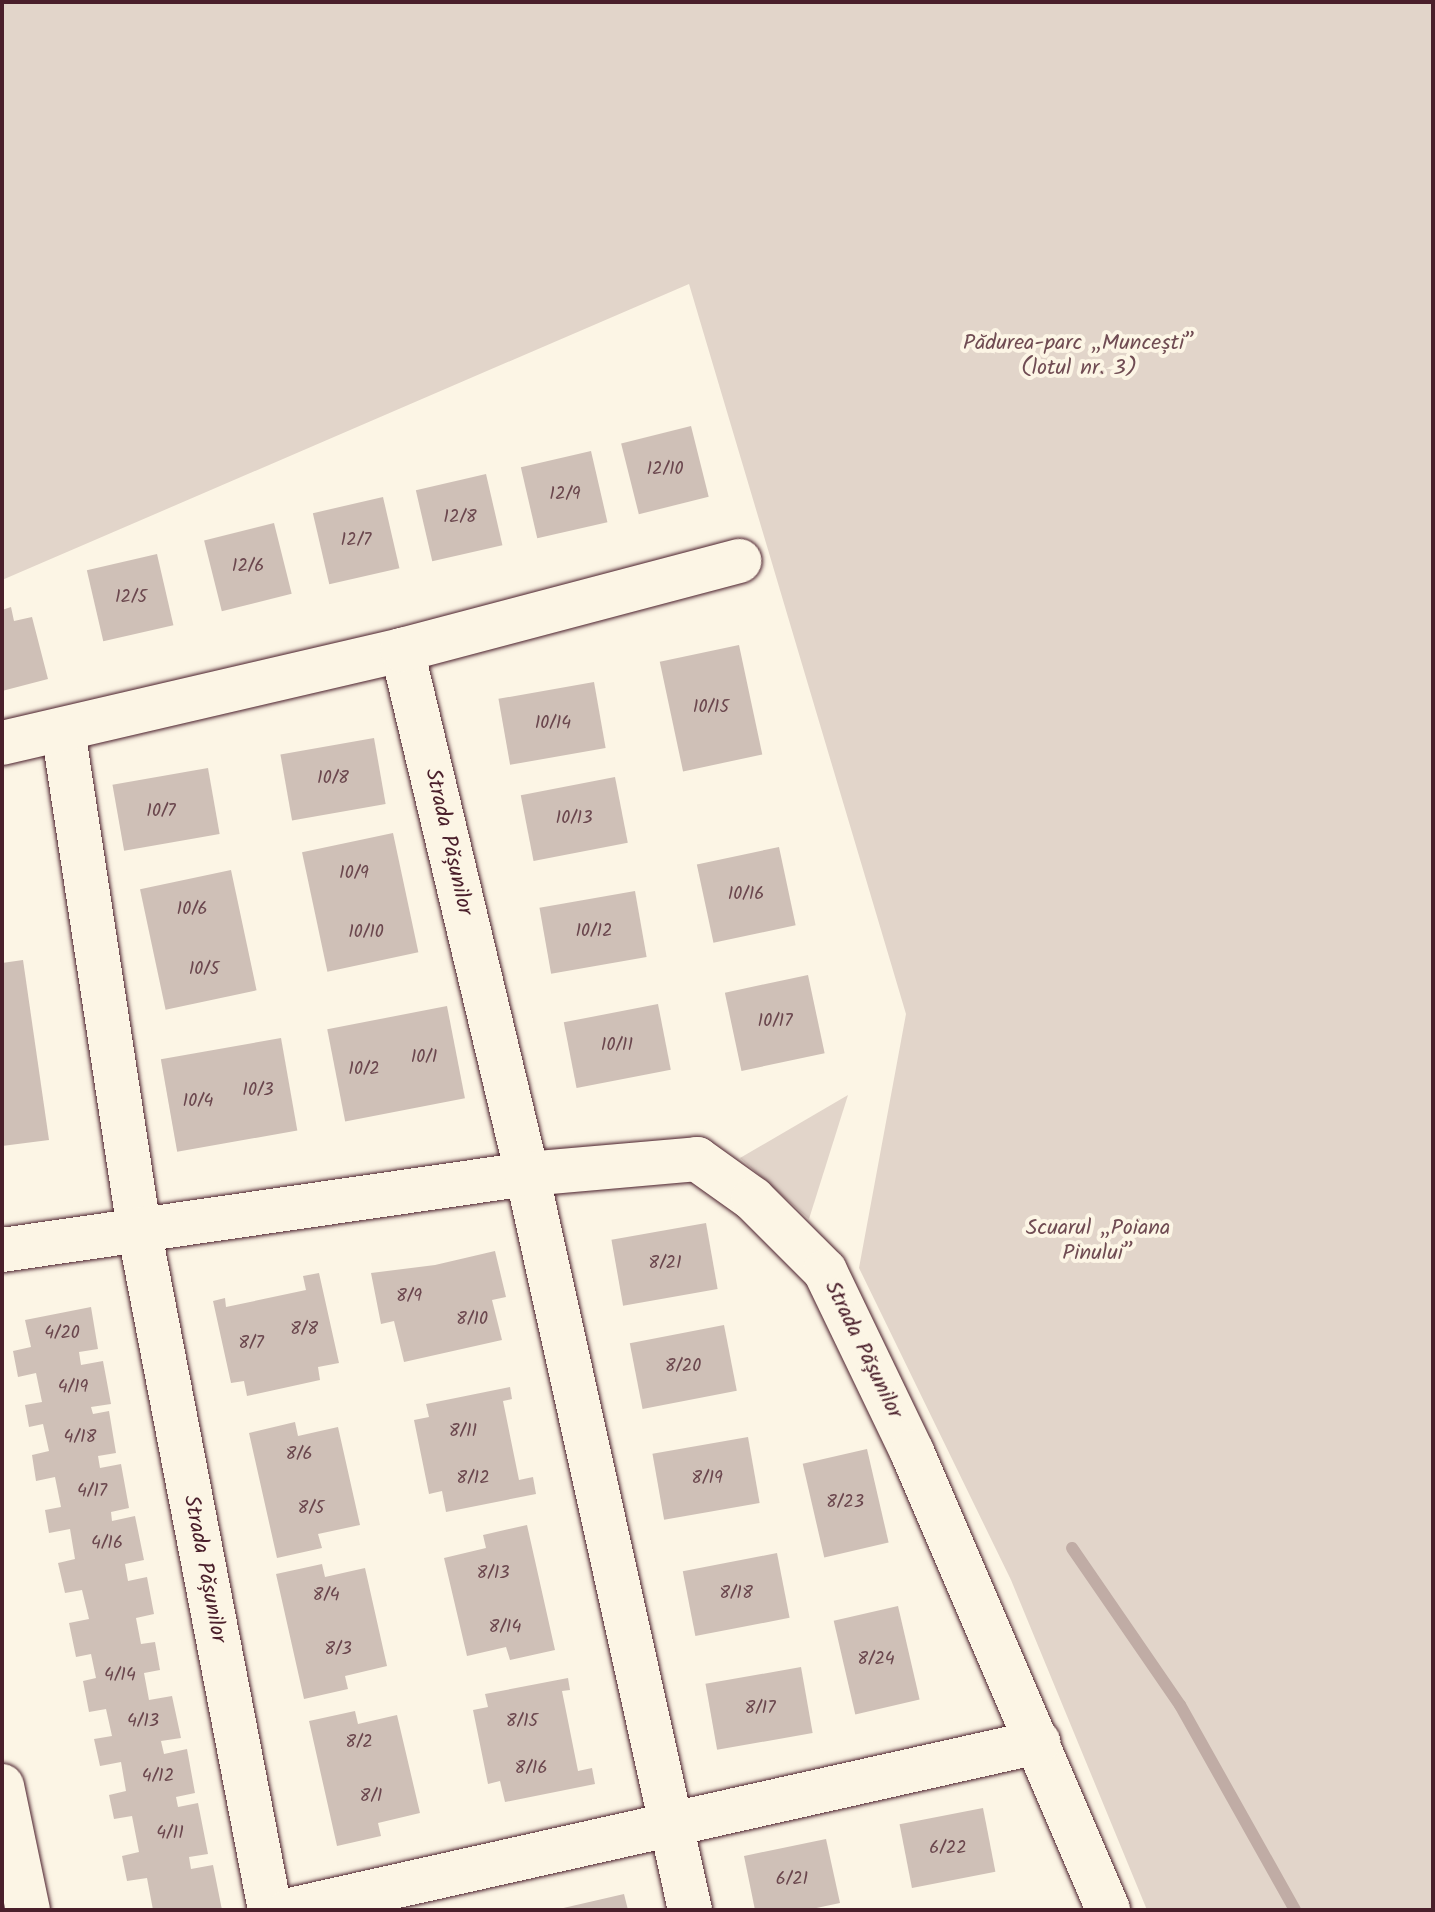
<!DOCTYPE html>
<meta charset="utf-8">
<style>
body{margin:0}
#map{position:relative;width:1435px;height:1912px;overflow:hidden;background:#fcf5e5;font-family:Kalam,sans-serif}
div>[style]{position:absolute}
.green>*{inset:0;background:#e2d5ca}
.stream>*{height:12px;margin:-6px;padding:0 6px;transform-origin:6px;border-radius:6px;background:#c0aca5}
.building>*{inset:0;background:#cfc0b7;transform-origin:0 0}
.roads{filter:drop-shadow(0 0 2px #4a1f2b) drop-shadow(0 0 2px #4a1f2b)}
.minor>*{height:44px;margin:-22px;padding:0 22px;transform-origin:22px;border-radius:22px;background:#fcf5e5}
span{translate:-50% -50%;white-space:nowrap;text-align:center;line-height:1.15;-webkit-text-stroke:8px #fcf5e5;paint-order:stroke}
.number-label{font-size:18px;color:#6b474e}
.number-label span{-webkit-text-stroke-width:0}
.park-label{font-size:22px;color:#704c53}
.street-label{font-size:22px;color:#4a1f2b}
.frame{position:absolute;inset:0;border:4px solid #4a1f2b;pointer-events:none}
</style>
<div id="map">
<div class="green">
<i style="clip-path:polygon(2px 2px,1433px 2px,1433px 1910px,1147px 1910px,1011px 1580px,859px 1268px,906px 1014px,689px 284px,2px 580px)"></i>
<i style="clip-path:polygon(848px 1095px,809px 1219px,740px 1158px)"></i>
</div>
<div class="stream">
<i style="left:1072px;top:1548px;width:191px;rotate:55.5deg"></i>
<i style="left:1180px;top:1705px;width:235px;rotate:60.7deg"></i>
</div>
<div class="building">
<i style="left:691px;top:426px;width:73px;height:72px;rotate:76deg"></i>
<i style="left:591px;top:451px;width:73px;height:72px;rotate:77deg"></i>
<i style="left:486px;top:474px;width:73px;height:72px;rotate:77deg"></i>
<i style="left:383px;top:497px;width:73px;height:72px;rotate:77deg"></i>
<i style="left:274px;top:523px;width:73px;height:72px;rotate:76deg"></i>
<i style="left:157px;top:554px;width:73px;height:72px;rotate:77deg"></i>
<i style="clip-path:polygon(11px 607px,14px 621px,32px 617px,48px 679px,2px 691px,2px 610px)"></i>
<i style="left:739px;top:645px;width:112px;height:81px;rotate:78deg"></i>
<i style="left:594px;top:682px;width:67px;height:97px;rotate:80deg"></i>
<i style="left:374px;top:738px;width:67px;height:95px;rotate:80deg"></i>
<i style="left:208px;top:768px;width:67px;height:97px;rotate:80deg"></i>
<i style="left:615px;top:777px;width:67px;height:96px;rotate:79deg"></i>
<i style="left:393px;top:833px;width:122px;height:93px;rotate:78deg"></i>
<i style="left:779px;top:847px;width:80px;height:84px;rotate:78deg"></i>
<i style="left:231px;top:870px;width:123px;height:93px;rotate:78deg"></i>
<i style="left:635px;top:891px;width:67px;height:97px;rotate:80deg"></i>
<i style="clip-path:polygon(23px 960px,49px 1140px,2px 1146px,2px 963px)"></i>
<i style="left:808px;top:975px;width:80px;height:85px;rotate:78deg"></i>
<i style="left:658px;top:1004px;width:67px;height:96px;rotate:79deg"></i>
<i style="left:447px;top:1006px;width:94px;height:122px;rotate:79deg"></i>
<i style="left:281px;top:1038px;width:94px;height:122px;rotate:80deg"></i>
<i style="left:706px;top:1223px;width:67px;height:96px;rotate:80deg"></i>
<i style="clip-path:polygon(495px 1251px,506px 1297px,492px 1300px,502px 1340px,404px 1362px,394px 1321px,381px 1324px,371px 1273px,435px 1265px)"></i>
<i style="clip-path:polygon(319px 1273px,339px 1363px,318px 1367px,320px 1380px,247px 1396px,244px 1381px,231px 1383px,213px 1301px,225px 1298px,226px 1307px,306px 1290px,303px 1276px)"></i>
<i style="clip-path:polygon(91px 1307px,98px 1349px,79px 1352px,81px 1365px,103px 1361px,111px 1404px,91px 1407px,93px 1414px,109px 1411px,116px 1453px,98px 1456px,100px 1468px,121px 1464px,129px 1508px,111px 1512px,112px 1521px,135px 1516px,144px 1560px,125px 1564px,128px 1581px,147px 1577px,154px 1614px,136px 1618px,141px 1644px,155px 1642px,160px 1670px,144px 1673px,149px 1700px,172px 1696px,181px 1738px,161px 1741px,164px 1754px,187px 1749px,195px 1793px,176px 1797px,178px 1807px,198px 1803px,208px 1854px,189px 1857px,191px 1869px,213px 1865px,222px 1910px,153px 1910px,147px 1878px,127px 1881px,122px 1856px,139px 1852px,132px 1816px,114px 1819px,109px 1795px,126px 1791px,121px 1762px,100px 1766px,94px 1739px,112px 1736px,106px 1709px,89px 1712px,83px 1681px,96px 1678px,91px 1654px,76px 1657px,69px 1623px,89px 1619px,82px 1590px,65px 1593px,58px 1563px,75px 1559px,70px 1529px,49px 1533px,45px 1510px,61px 1507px,55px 1477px,36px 1481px,32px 1455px,49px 1451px,43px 1424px,29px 1427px,25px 1405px,42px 1402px,36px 1373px,18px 1377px,13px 1351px,31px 1347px,25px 1320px)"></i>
<i style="left:724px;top:1325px;width:67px;height:96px;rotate:79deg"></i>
<i style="clip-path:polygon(510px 1387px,512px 1399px,503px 1401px,519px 1480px,533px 1477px,536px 1494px,446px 1512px,442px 1491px,429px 1494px,414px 1420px,429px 1417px,426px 1404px)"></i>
<i style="clip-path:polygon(295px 1422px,298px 1436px,338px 1427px,360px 1525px,318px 1534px,322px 1548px,277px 1558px,249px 1433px)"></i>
<i style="left:748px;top:1437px;width:67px;height:97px;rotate:80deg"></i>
<i style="left:867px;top:1449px;width:96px;height:66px;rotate:77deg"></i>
<i style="clip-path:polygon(527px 1525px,555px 1650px,510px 1660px,506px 1647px,467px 1656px,444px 1558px,486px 1548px,483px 1535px)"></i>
<i style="left:777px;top:1553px;width:66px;height:96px;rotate:79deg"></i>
<i style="clip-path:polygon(322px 1564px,325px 1577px,365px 1568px,387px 1666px,345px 1676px,348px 1689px,304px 1699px,276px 1574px)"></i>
<i style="left:898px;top:1606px;width:96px;height:66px;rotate:77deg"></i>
<i style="left:801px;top:1667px;width:67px;height:97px;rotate:80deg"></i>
<i style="clip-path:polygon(568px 1678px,570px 1690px,562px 1691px,578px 1771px,592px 1768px,595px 1784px,505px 1802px,500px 1781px,488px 1784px,473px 1710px,488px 1707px,485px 1694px)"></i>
<i style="clip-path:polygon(355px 1711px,358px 1724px,397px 1715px,420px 1813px,378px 1823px,381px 1836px,337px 1846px,309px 1721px)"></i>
<i style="left:983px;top:1808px;width:65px;height:85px;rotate:79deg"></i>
<i style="clip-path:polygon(826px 1839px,840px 1903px,807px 1910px,755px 1910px,744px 1856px)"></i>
<i style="clip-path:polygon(624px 1894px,628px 1910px,559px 1910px,559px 1909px)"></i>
</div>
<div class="roads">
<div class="minor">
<i style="left:402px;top:650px;width:539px;rotate:76.58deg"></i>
<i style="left:527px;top:1174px;width:754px;rotate:77.51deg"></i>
<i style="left:63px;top:730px;width:505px;rotate:81.34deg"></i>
<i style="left:139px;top:1229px;width:693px;rotate:79.11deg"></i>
<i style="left:2px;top:743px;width:411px;rotate:-13.1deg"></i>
<i style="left:402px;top:650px;width:349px;rotate:-14.8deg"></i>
<i style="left:2px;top:1250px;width:530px;rotate:-8.24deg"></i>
<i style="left:527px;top:1174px;width:171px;rotate:-5deg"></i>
<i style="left:697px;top:1159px;width:69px;rotate:35.5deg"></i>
<i style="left:753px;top:1199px;width:102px;rotate:45deg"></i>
<i style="left:825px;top:1271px;width:201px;rotate:64.3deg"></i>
<i style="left:912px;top:1452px;width:498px;rotate:66.8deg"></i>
<i style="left:2px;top:1786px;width:127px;rotate:78.2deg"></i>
<i style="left:290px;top:1910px;width:767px;rotate:-12.66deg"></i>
</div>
</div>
<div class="number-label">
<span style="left:665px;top:470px">12/10</span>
<span style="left:565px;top:495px">12/9</span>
<span style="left:460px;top:518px">12/8</span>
<span style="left:356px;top:541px">12/7</span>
<span style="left:248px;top:567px">12/6</span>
<span style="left:131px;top:598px">12/5</span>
<span style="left:711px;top:708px">10/15</span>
<span style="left:553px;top:724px">10/14</span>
<span style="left:333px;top:779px">10/8</span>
<span style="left:161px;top:812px">10/7</span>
<span style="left:574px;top:819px">10/13</span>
<span style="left:354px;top:874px">10/9</span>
<span style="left:746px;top:895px">10/16</span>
<span style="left:192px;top:910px">10/6</span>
<span style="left:594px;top:932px">10/12</span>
<span style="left:366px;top:933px">10/10</span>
<span style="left:204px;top:970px">10/5</span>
<span style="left:775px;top:1022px">10/17</span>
<span style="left:617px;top:1046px">10/11</span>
<span style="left:424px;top:1058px">10/1</span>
<span style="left:364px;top:1070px">10/2</span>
<span style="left:258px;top:1091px">10/3</span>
<span style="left:198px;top:1102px">10/4</span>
<span style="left:665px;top:1264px">8/21</span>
<span style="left:409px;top:1297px">8/9</span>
<span style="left:472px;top:1320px">8/10</span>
<span style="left:304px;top:1330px">8/8</span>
<span style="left:62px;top:1334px">4/20</span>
<span style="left:251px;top:1344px">8/7</span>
<span style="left:683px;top:1367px">8/20</span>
<span style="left:73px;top:1388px">4/19</span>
<span style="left:463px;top:1432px">8/11</span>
<span style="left:80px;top:1438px">4/18</span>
<span style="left:299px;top:1455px">8/6</span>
<span style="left:473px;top:1479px">8/12</span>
<span style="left:707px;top:1479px">8/19</span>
<span style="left:92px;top:1492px">4/17</span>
<span style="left:845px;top:1503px">8/23</span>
<span style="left:311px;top:1509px">8/5</span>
<span style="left:107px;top:1544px">4/16</span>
<span style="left:493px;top:1574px">8/13</span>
<span style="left:736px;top:1594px">8/18</span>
<span style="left:326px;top:1596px">8/4</span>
<span style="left:505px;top:1628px">8/14</span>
<span style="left:338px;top:1650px">8/3</span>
<span style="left:876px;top:1660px">8/24</span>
<span style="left:120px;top:1676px">4/14</span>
<span style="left:760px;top:1709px">8/17</span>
<span style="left:143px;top:1722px">4/13</span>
<span style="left:522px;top:1722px">8/15</span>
<span style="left:359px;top:1743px">8/2</span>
<span style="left:531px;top:1769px">8/16</span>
<span style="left:158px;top:1777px">4/12</span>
<span style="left:371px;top:1797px">8/1</span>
<span style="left:170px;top:1834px">4/11</span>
<span style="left:948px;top:1849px">6/22</span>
<span style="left:792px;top:1880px">6/21</span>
</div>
<div class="park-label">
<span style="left:1079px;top:356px">Pădurea-parc „Muncești”<br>(lotul nr. 3)</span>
<span style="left:1098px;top:1241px">Scuarul „Poiana<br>Pinului”</span>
</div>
<div class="street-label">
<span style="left:448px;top:842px;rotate:77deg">Strada Pășunilor</span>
<span style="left:863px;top:1350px;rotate:64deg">Strada Pășunilor</span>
<span style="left:204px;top:1569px;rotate:79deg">Strada Pășunilor</span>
</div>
<div class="frame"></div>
</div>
